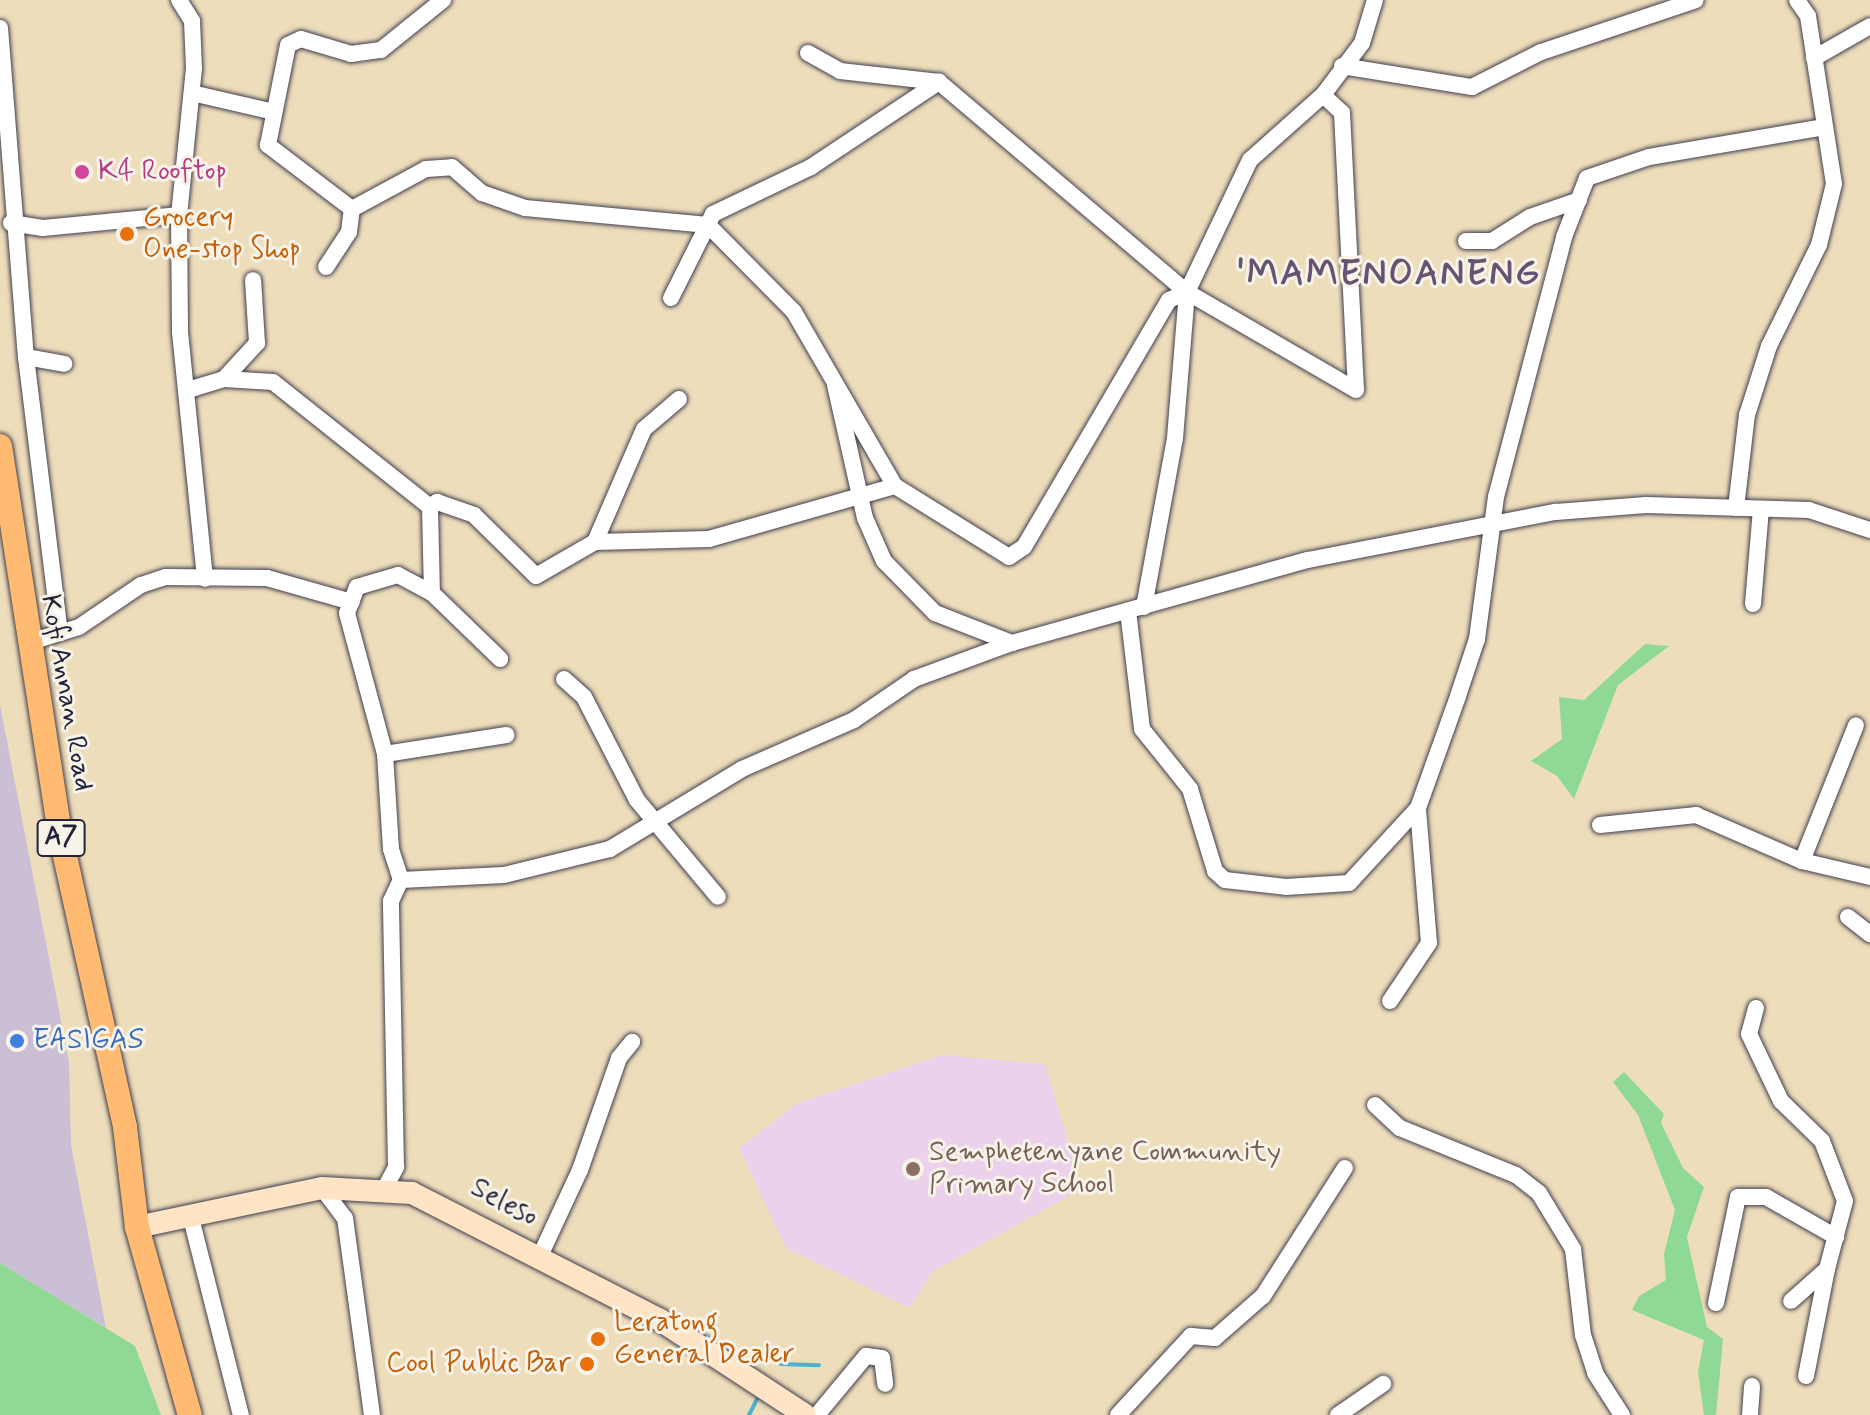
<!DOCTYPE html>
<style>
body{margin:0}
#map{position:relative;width:1870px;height:1415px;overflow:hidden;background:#edb;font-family:Mynerve,sans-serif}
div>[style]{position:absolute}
.built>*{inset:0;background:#ebd1eb}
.industrial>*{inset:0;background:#cbbfd5}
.green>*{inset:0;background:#8fd995}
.stream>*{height:4px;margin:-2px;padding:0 2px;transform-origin:2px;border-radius:2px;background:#4cb1cc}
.roads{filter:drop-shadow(0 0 2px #413e4e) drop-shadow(0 0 2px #413e4e)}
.street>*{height:16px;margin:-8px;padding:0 8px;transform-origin:8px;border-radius:8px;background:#fff}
.secondary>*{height:22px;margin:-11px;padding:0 11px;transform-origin:11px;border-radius:11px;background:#ffe4c6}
.primary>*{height:24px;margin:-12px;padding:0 12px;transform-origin:12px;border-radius:12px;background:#febb71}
.dots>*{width:22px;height:22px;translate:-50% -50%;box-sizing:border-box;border:4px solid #f7f3e8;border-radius:50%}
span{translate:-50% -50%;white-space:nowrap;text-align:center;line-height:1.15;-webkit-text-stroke:6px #f7f3e8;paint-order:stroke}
.shield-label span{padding:2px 6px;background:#f7f3e8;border:2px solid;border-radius:6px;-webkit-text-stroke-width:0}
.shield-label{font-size:26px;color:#22223b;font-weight:700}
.hotel-label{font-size:28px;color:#b23c85}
.left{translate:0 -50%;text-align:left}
.food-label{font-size:28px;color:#c56008}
.right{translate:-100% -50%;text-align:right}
.street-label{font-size:28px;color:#22223b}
.shop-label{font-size:28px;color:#366cbe}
.education-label{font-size:28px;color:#785e54}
.district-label{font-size:36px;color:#655371;font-weight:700;letter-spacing:2px}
</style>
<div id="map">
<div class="built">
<i style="clip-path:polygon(942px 1055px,1045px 1064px,1082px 1189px,933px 1271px,910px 1308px,786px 1248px,739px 1148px,798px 1103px)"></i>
</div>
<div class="industrial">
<i style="clip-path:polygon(0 705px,69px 1062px,71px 1145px,106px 1328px,0 1263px)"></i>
</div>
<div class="green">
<i style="clip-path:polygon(1645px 644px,1669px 646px,1618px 685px,1574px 799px,1557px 776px,1531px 761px,1562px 739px,1559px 697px,1584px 700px)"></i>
<i style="clip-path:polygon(1624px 1072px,1664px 1114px,1661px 1123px,1683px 1168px,1704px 1187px,1687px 1237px,1707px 1327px,1723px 1339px,1716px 1415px,1704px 1415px,1698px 1372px,1704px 1340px,1632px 1310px,1639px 1296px,1666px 1280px,1664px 1254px,1675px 1210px,1638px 1115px,1613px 1082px)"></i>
<i style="clip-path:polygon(0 1263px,135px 1346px,161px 1415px,0 1415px)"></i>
</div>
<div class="stream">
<i style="left:781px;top:1364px;width:38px;rotate:2deg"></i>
<i style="left:749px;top:1415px;width:20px;rotate:-63deg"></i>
</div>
<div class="roads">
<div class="street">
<i style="left:179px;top:0;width:25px;rotate:58deg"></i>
<i style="left:192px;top:21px;width:47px;rotate:87.6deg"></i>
<i style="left:194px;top:68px;width:148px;rotate:95.8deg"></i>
<i style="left:179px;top:215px;width:117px;rotate:89.5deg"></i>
<i style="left:180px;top:332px;width:248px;rotate:84.2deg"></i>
<i style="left:0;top:28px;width:330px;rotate:85.5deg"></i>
<i style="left:26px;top:357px;width:39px;rotate:10deg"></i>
<i style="left:808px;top:53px;width:37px;rotate:29deg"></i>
<i style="left:840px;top:71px;width:100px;rotate:6.3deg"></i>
<i style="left:939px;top:82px;width:325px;rotate:40.3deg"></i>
<i style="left:1187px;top:292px;width:195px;rotate:30.1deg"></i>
<i style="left:1814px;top:58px;width:64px;rotate:-29.7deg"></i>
<i style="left:1342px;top:66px;width:132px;rotate:9.2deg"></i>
<i style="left:1472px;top:87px;width:77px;rotate:-26.9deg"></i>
<i style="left:1541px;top:52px;width:163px;rotate:-18.5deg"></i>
<i style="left:192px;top:93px;width:84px;rotate:13deg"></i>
<i style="left:1323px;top:95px;width:26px;rotate:43deg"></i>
<i style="left:1342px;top:113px;width:277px;rotate:87.1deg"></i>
<i style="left:352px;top:209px;width:106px;rotate:-142.7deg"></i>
<i style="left:268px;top:145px;width:102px;rotate:-78.7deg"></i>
<i style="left:288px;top:45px;width:14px;rotate:-25deg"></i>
<i style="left:301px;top:39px;width:52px;rotate:16.7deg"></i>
<i style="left:351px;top:54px;width:30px;rotate:-8deg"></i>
<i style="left:381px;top:50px;width:80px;rotate:-38.9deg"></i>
<i style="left:11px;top:223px;width:32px;rotate:9deg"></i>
<i style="left:43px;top:228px;width:137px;rotate:-5.5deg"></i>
<i style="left:1466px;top:241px;width:26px"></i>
<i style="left:1492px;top:241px;width:45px;rotate:-32.3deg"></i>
<i style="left:1530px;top:217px;width:52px;rotate:-19.1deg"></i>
<i style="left:326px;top:267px;width:42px;rotate:-56.7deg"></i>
<i style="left:349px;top:232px;width:23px;rotate:-83deg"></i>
<i style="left:352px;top:209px;width:84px;rotate:-28.4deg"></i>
<i style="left:426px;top:169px;width:26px;rotate:-4deg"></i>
<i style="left:452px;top:167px;width:40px;rotate:41deg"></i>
<i style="left:482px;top:193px;width:46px;rotate:19.2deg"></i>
<i style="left:525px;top:208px;width:184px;rotate:5.3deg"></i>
<i style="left:708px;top:225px;width:122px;rotate:45.3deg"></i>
<i style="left:794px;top:312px;width:201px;rotate:59.9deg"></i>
<i style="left:671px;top:298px;width:94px;rotate:-63.4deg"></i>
<i style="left:713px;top:214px;width:109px;rotate:-25.6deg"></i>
<i style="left:811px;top:167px;width:154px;rotate:-33.6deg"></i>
<i style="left:26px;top:357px;width:277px;rotate:83deg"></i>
<i style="left:224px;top:379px;width:49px;rotate:3.5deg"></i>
<i style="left:273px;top:382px;width:201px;rotate:38.5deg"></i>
<i style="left:430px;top:507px;width:86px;rotate:88.7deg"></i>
<i style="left:835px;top:385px;width:136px;rotate:77.3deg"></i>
<i style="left:865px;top:518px;width:47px;rotate:66.2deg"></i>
<i style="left:884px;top:561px;width:73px;rotate:45.6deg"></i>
<i style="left:935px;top:613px;width:83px;rotate:21.3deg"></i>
<i style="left:188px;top:390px;width:38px;rotate:-17deg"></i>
<i style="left:224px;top:379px;width:49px;rotate:-47.5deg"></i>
<i style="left:257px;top:343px;width:63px;rotate:-93.6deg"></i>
<i style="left:430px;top:507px;width:9px;rotate:-36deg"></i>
<i style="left:437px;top:502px;width:39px;rotate:19deg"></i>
<i style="left:474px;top:515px;width:87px;rotate:44.5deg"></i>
<i style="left:536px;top:576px;width:68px;rotate:-30deg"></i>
<i style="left:595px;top:542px;width:123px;rotate:-66.6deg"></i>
<i style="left:644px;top:429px;width:46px;rotate:-40.6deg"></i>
<i style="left:1736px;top:508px;width:94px;rotate:-83.3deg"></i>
<i style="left:1747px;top:415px;width:72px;rotate:-72.3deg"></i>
<i style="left:1769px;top:346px;width:113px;rotate:-63.7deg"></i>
<i style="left:1819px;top:245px;width:63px;rotate:-76.2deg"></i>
<i style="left:1834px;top:184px;width:170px;rotate:-98.8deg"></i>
<i style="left:1808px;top:16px;width:19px;rotate:-125deg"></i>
<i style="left:595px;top:542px;width:114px;rotate:-1.5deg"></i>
<i style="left:709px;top:539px;width:193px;rotate:-15.9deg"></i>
<i style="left:895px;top:486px;width:134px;rotate:31.9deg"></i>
<i style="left:1009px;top:557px;width:18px;rotate:-34deg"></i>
<i style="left:1024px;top:547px;width:286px;rotate:-59.6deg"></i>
<i style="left:1169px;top:300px;width:20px;rotate:-24deg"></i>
<i style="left:1753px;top:604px;width:95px;rotate:-85.2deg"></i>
<i style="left:1144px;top:607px;width:172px;rotate:-79.6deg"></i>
<i style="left:1175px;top:438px;width:146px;rotate:-85.3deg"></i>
<i style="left:1187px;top:292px;width:146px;rotate:-64.5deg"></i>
<i style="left:1250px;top:160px;width:98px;rotate:-41.7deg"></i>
<i style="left:1323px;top:95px;width:65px;rotate:-53.1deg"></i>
<i style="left:1362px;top:43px;width:45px;rotate:-73.2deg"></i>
<i style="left:1128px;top:611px;width:119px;rotate:83.2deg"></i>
<i style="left:1142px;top:729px;width:77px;rotate:51.3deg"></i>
<i style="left:1190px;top:789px;width:86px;rotate:73deg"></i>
<i style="left:1215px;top:871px;width:13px;rotate:42deg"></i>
<i style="left:1225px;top:880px;width:61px;rotate:6.5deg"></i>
<i style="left:1286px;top:887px;width:63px;rotate:-3.6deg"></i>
<i style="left:1349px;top:883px;width:102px;rotate:-47.4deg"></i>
<i style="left:1418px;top:808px;width:119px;rotate:-70.3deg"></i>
<i style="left:1458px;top:696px;width:60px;rotate:-71.6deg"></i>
<i style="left:1477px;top:639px;width:143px;rotate:-82.4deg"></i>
<i style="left:1496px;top:497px;width:269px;rotate:-75.3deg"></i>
<i style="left:1564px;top:237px;width:63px;rotate:-68.7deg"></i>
<i style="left:1587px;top:178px;width:65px;rotate:-18.7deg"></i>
<i style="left:1649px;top:157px;width:178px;rotate:-9.7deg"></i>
<i style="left:27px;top:643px;width:54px;rotate:-17.1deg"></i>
<i style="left:79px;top:627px;width:75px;rotate:-34.1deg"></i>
<i style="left:141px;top:585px;width:26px;rotate:-18deg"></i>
<i style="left:166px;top:577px;width:101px;rotate:0.6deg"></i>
<i style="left:267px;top:578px;width:88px;rotate:15.8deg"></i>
<i style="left:564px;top:679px;width:27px;rotate:42deg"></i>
<i style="left:584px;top:697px;width:116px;rotate:62.8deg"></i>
<i style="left:637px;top:800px;width:126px;rotate:50.1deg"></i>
<i style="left:385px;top:754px;width:123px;rotate:-8.9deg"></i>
<i style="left:1600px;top:825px;width:97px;rotate:-5.9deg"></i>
<i style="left:1696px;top:815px;width:116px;rotate:23.5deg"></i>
<i style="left:1802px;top:861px;width:70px;rotate:13.2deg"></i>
<i style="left:1802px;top:861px;width:146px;rotate:-68.3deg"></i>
<i style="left:401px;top:880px;width:103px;rotate:-2.8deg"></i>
<i style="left:504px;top:875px;width:109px;rotate:-13.8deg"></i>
<i style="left:610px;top:849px;width:154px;rotate:-31.2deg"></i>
<i style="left:742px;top:769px;width:122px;rotate:-23.6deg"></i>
<i style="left:854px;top:720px;width:73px;rotate:-34.3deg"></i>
<i style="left:914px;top:679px;width:104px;rotate:-20.2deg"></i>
<i style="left:1012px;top:643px;width:307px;rotate:-15.7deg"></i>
<i style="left:1308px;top:560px;width:253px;rotate:-11deg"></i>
<i style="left:1556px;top:512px;width:90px;rotate:-4.4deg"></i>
<i style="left:1646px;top:505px;width:163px;rotate:1.8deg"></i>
<i style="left:1809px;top:510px;width:64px;rotate:18.2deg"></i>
<i style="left:1848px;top:917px;width:28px;rotate:38deg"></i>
<i style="left:1390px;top:1001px;width:70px;rotate:-56.1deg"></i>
<i style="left:1429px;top:943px;width:135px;rotate:-94.7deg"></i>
<i style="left:1756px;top:1008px;width:27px;rotate:105deg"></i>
<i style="left:1749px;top:1034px;width:74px;rotate:64.5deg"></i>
<i style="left:1781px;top:1101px;width:57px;rotate:44.3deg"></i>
<i style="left:1822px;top:1141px;width:64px;rotate:69deg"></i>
<i style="left:1845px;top:1201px;width:70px;rotate:104.8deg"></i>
<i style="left:1827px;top:1269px;width:48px;rotate:138.4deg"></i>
<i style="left:1375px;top:1105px;width:34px;rotate:43deg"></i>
<i style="left:1400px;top:1128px;width:125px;rotate:22.1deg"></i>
<i style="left:1516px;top:1175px;width:29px;rotate:38deg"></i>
<i style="left:1539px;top:1193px;width:66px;rotate:58.7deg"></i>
<i style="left:1573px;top:1249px;width:87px;rotate:83.4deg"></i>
<i style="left:1583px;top:1335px;width:40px;rotate:72deg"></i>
<i style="left:1595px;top:1373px;width:50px;rotate:57.3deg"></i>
<i style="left:322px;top:1188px;width:38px;rotate:53deg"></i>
<i style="left:345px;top:1218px;width:199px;rotate:82.2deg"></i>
<i style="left:385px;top:1188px;width:24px;rotate:-62deg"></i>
<i style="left:396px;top:1167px;width:266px;rotate:-91.1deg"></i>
<i style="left:391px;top:901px;width:23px;rotate:-65deg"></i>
<i style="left:401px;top:880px;width:33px;rotate:-108deg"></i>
<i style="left:391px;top:849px;width:95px;rotate:-93.6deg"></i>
<i style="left:385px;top:754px;width:146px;rotate:-105.1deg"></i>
<i style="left:347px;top:613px;width:28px;rotate:-69deg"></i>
<i style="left:357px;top:587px;width:43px;rotate:-16.3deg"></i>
<i style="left:398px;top:575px;width:38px;rotate:28deg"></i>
<i style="left:432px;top:593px;width:95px;rotate:44.1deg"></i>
<i style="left:190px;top:1214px;width:207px;rotate:75.8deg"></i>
<i style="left:540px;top:1256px;width:95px;rotate:-65.1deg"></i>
<i style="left:580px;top:1170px;width:119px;rotate:-70.8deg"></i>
<i style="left:619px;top:1058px;width:21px;rotate:-51deg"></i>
<i style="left:1716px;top:1303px;width:108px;rotate:-78.3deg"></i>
<i style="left:1738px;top:1197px;width:28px"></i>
<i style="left:1766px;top:1197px;width:81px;rotate:29.7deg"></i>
<i style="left:1806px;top:1376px;width:109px;rotate:-78.9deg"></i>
<i style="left:817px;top:1415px;width:77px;rotate:-50.3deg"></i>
<i style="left:866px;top:1356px;width:16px;rotate:7deg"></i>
<i style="left:882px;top:1358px;width:26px;rotate:83deg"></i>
<i style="left:1118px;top:1415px;width:108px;rotate:-47.3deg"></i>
<i style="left:1191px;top:1336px;width:24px;rotate:5deg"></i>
<i style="left:1215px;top:1338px;width:64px;rotate:-41.2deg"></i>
<i style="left:1263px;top:1296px;width:152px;rotate:-57.4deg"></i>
<i style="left:1338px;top:1415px;width:55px;rotate:-34.6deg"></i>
<i style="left:1750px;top:1415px;width:29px;rotate:-86deg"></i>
</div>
<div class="secondary">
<i style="left:137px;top:1227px;width:189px;rotate:-11.9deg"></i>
<i style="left:322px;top:1188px;width:90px;rotate:3.2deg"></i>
<i style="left:412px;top:1193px;width:279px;rotate:27.1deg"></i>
<i style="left:660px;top:1320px;width:173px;rotate:33.2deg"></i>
</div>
<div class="primary">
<i style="left:0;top:446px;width:388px;rotate:81.2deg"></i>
<i style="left:59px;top:829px;width:305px;rotate:77.5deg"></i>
<i style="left:125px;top:1127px;width:101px;rotate:83.2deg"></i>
<i style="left:137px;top:1227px;width:195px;rotate:74.3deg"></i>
</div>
</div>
<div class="dots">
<i style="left:82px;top:172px;background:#d1479c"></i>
<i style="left:127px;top:234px;background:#e8710a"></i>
<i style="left:17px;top:1041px;background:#3f7fe0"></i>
<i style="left:913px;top:1169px;background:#8d6e63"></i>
<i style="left:598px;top:1339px;background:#e8710a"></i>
<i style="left:587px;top:1364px;background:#e8710a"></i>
</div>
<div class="shield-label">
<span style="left:61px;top:838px">A7</span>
</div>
<div class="hotel-label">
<span class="left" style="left:98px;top:172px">K4 Rooftop</span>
</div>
<div class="food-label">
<span class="left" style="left:143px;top:234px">Grocery<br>One-stop Shop</span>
<span class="left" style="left:614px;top:1339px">Leratong<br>General Dealer</span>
<span class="right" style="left:571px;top:1364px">Cool Public Bar</span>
</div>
<div class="street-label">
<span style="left:66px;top:693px;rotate:80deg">Kofi Annan Road</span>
<span style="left:504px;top:1203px;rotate:28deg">Seleso</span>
</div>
<div class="shop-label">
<span class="left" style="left:33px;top:1041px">EASIGAS</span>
</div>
<div class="education-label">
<span class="left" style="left:929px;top:1169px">Semphetenyane Community<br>Primary School</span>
</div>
<div class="district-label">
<span style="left:1389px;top:275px">'MAMENOANENG</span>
</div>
</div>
